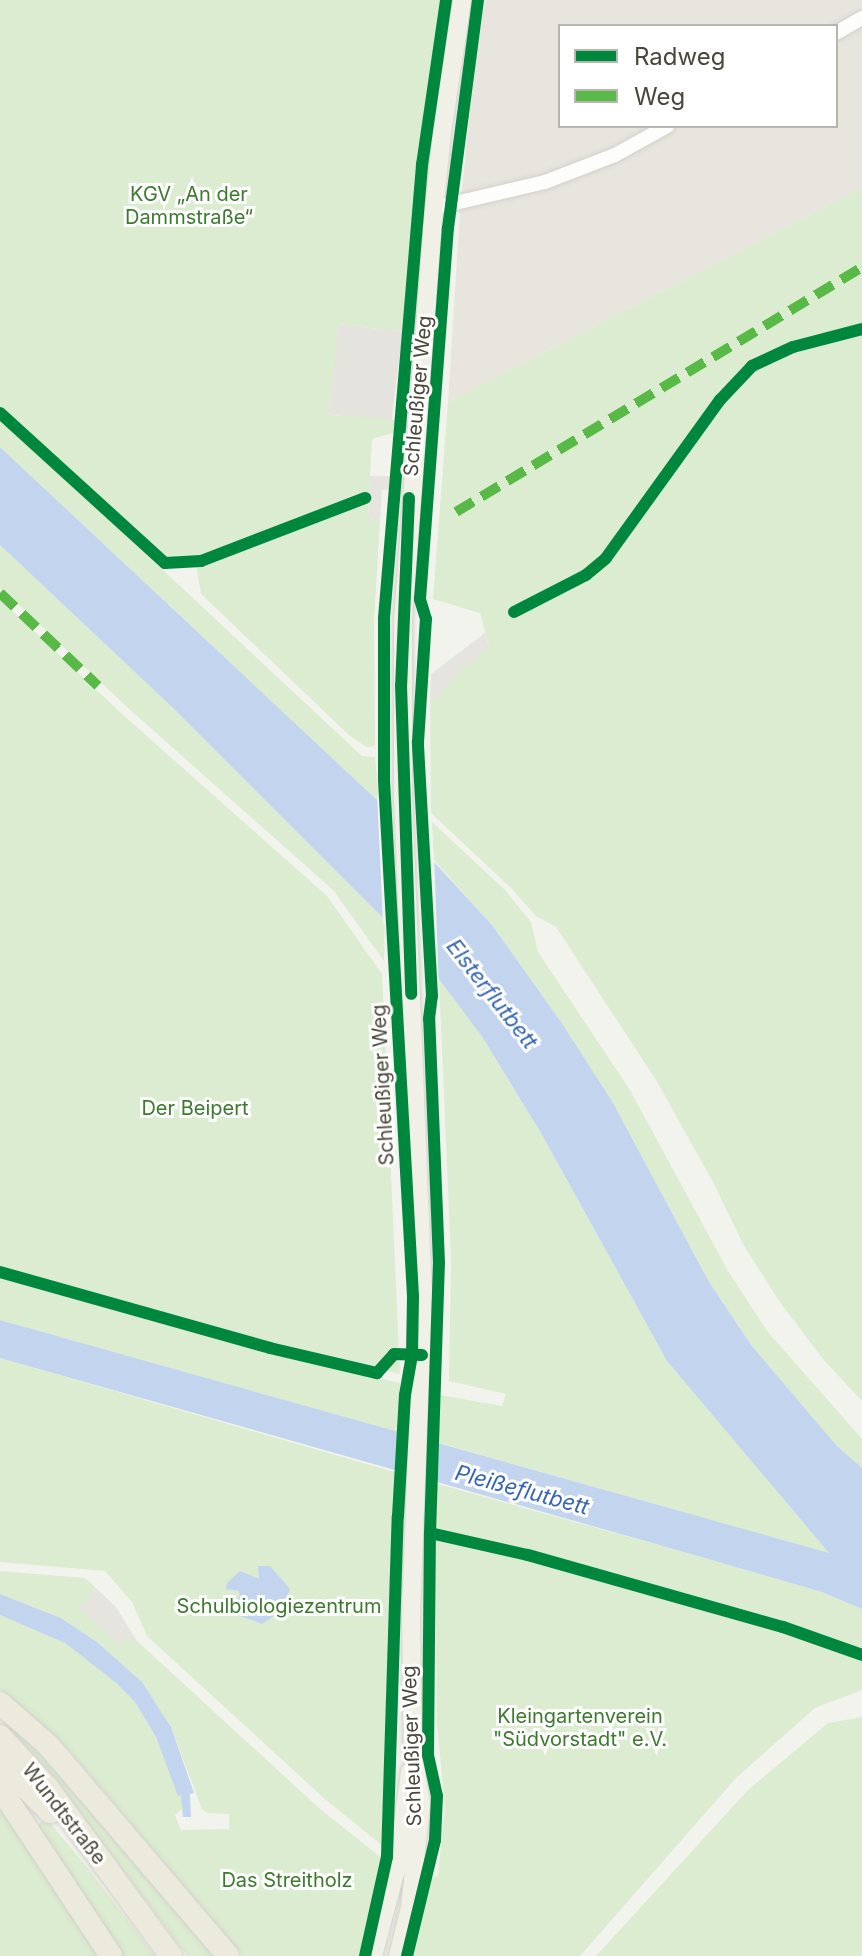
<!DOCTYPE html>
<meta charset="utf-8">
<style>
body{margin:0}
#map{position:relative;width:862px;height:1956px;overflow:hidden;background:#f3f3ee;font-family:Inter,sans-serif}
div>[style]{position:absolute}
.residential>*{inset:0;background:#e7e5dd}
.industrial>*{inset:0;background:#e5e3de;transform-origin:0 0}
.green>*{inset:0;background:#dbecd0}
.parking>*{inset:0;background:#e5e4df}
.water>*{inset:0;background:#c2d4ee}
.pier>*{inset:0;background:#f3f3ee}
.roads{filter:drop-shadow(0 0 2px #d1d1cc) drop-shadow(0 0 2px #d1d1cc)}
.minor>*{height:14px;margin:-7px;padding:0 7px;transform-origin:7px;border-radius:7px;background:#fdfdfc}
.major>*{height:18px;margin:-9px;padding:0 9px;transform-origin:9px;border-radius:9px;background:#f1f0e6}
.highway>*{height:22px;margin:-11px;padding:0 11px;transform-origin:11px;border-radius:11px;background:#eceadc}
.quiet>*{height:10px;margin-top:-5px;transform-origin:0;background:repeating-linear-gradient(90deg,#58b947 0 20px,transparent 0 30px)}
.cycleway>*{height:12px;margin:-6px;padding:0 6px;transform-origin:6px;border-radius:6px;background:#00873e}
span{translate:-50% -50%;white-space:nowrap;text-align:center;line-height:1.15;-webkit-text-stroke:6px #fff;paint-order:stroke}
.park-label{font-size:20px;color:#3c7a2e}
.street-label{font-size:20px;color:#4a473a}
.water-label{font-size:22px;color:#3666b3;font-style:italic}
.legend{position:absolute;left:558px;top:24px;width:280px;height:104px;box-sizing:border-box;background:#fff;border:2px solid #b7b5b0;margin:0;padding:10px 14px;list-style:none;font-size:24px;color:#4a473a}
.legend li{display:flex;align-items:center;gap:16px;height:40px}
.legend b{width:40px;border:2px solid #b7b5b0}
</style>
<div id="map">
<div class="residential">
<i style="clip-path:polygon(evenodd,485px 0,862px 0,862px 188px,448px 402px,460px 210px,474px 68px,485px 0,560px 26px,836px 26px,836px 126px,560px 126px,560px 26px)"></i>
</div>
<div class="industrial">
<i style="left:338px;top:324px;width:65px;height:91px;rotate:7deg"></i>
</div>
<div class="green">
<i style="clip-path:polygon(0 0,441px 0,424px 125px,403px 332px,338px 324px,329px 415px,396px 420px,396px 432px,372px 439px,368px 518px,380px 522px,374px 621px,375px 746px,367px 747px,350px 736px,201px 594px,195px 559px,168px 560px,0 407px)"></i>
<i style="clip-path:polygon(862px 188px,862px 1401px,822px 1358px,779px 1301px,744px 1246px,713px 1182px,656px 1080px,556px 927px,536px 916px,511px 888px,431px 813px,430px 706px,459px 672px,489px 647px,480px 613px,433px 599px,448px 402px)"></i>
<i style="clip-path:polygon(0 418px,362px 756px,375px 757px,379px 802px,0 447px)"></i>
<i style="clip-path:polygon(0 545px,172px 707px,385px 920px,384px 961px,333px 890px,128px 708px,0 587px)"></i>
<i style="clip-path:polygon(0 599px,122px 714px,327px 896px,382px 974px,400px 1374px,271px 1344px,0 1267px)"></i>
<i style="clip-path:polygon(432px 822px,505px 890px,531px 922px,538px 952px,630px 1090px,728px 1271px,768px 1332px,862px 1439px,862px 1468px,837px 1446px,751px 1345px,709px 1282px,612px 1101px,561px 1022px,492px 925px,434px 860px)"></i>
<i style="clip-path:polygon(439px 979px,483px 1038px,541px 1133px,667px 1361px,830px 1554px,436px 1442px,440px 1395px,502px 1406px,506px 1394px,449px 1381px,451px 1261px)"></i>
<i style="clip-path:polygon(0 1276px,269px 1352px,400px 1383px,400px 1433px,0 1320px)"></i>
<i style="clip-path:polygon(0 1358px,398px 1473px,383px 1846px,326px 1800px,147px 1636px,132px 1602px,105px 1571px,0 1562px)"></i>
<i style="clip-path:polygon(434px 1483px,691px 1554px,822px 1592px,862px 1609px,862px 1690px,815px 1708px,736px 1778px,580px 1956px,411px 1956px,426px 1882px,438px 1875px,445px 1808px,437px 1723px)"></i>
<i style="clip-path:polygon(0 1571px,85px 1578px,96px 1588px,81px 1609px,120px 1645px,126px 1639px,137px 1641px,319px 1808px,383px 1859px,384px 1872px,362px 1956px,243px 1956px,71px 1753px,0 1689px,0 1615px,65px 1643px,115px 1682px,135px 1702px,156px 1737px,178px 1795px,181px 1795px,183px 1808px,175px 1815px,181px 1830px,229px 1829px,229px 1814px,207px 1813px,202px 1809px,171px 1727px,142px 1682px,97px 1642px,61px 1618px,0 1594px)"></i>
<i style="clip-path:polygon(862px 1717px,862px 1956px,596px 1956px,748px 1790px,828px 1723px)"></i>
<i style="clip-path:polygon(15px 1723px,222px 1956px,187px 1956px,73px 1804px,7px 1731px)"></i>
<i style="clip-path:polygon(0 1803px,102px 1956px,0 1956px)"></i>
<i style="clip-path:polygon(46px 1818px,89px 1870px,155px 1956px,121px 1956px,90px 1904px,37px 1825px)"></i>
</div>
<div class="parking">
<i style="clip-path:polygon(370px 476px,391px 476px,390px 489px,382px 490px,380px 522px,368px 518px)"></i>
<i style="clip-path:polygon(485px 633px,489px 647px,459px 672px,430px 706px,431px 674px)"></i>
<i style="clip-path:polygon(96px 1588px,116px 1607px,137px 1641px,126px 1639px,120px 1645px,80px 1609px)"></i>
</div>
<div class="water">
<i style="clip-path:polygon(0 447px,379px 802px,492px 925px,561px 1022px,612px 1101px,709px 1282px,751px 1345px,837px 1446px,862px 1468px,862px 1609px,822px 1592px,691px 1554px,0 1358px,0 1320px,829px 1553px,667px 1361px,541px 1133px,483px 1038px,439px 979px,385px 920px,172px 707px,0 545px)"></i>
<i style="clip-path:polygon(258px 1566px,270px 1566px,290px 1589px,286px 1598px,276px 1606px,274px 1616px,262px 1624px,235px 1614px,232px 1605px,240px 1596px,239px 1591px,226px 1589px,227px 1583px,240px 1571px,259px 1579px)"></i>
<i style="clip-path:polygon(0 1594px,61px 1618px,97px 1642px,142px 1682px,171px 1727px,194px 1793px,190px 1794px,191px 1817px,183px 1817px,181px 1795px,178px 1796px,156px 1737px,135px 1702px,115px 1682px,65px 1643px,0 1615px)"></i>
</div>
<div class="pier">
<i style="clip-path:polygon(377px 795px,434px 854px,439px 986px,383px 923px)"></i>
<i style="clip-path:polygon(399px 1428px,437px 1438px,435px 1487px,396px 1476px)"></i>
</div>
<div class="roads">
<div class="minor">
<i style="left:836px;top:33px;width:30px;rotate:-30deg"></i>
<i style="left:434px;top:208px;width:114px;rotate:-13.2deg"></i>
<i style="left:545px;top:182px;width:75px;rotate:-21.1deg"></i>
<i style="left:615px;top:155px;width:60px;rotate:-29.1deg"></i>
</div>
<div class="major">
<i style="left:373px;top:1956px;width:93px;rotate:-75.1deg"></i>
<i style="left:397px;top:1866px;width:95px;rotate:-82.1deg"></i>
<i style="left:398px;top:1956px;width:49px;rotate:-76deg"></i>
<i style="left:410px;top:1908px;width:105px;rotate:-84deg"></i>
<i style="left:421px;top:1804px;width:51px;rotate:-99.1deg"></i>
<i style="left:413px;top:1754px;width:137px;rotate:-90.8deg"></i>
<i style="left:411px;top:1617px;width:321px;rotate:-87.9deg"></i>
<i style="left:423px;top:1296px;width:497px;rotate:-92.3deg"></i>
<i style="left:403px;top:799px;width:180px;rotate:-90deg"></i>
<i style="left:403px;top:619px;width:390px;rotate:-85.7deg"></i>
<i style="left:432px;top:230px;width:98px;rotate:-84.1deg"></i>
<i style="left:442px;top:133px;width:134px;rotate:-81.4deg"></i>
</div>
<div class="highway">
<i style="left:0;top:1703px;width:64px;rotate:41.2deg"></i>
<i style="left:48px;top:1745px;width:277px;rotate:49.5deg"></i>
<i style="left:0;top:1736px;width:71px;rotate:47.3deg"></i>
<i style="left:48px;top:1788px;width:208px;rotate:53.8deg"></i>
<i style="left:0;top:1762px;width:71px;rotate:45deg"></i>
<i style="left:0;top:1788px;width:201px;rotate:56.5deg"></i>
</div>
</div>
<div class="quiet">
<i style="left:456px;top:512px;width:474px;rotate:-31.1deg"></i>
<i style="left:0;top:593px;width:135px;rotate:43.5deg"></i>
</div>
<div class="cycleway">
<i style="left:0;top:413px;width:223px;rotate:42.3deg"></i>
<i style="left:165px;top:563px;width:36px;rotate:-3deg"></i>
<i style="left:201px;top:561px;width:176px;rotate:-21deg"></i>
<i style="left:409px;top:498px;width:187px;rotate:92.4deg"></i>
<i style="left:401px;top:685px;width:309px;rotate:88.1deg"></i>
<i style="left:514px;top:612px;width:81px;rotate:-27.2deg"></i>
<i style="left:586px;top:575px;width:26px;rotate:-40deg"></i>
<i style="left:606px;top:558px;width:195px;rotate:-54.2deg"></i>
<i style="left:720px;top:400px;width:47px;rotate:-46.7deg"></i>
<i style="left:752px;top:366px;width:45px;rotate:-24.9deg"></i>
<i style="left:793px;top:347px;width:71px;rotate:-14.6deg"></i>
<i style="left:0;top:1272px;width:280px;rotate:15.7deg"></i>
<i style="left:270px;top:1348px;width:110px;rotate:13.2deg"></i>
<i style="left:377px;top:1373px;width:25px;rotate:-48deg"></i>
<i style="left:394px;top:1354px;width:28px;rotate:2deg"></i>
<i style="left:430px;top:1533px;width:100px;rotate:12.7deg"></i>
<i style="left:528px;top:1555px;width:265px;rotate:15.8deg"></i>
<i style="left:783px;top:1627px;width:84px;rotate:19.5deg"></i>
<i style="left:365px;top:1956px;width:101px;rotate:-77.5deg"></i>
<i style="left:387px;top:1857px;width:341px;rotate:-88.2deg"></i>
<i style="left:398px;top:1516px;width:121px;rotate:-86.7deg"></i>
<i style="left:405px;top:1395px;width:41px;rotate:-80.1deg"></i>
<i style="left:412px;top:1355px;width:59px;rotate:-89deg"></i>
<i style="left:413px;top:1296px;width:517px;rotate:-93.22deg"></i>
<i style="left:384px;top:780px;width:162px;rotate:-90deg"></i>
<i style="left:384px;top:618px;width:455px;rotate:-85.2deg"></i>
<i style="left:422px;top:165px;width:167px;rotate:-81.7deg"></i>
<i style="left:407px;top:1956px;width:119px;rotate:-76.4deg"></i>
<i style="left:435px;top:1840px;width:44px;rotate:-87.4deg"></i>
<i style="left:437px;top:1796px;width:42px;rotate:-102.4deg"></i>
<i style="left:428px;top:1755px;width:222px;rotate:-89.5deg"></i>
<i style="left:430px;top:1533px;width:270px;rotate:-88.1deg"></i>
<i style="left:439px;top:1263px;width:244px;rotate:-92.3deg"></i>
<i style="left:429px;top:1019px;width:23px;rotate:-83deg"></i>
<i style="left:432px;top:996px;width:254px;rotate:-93.2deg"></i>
<i style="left:418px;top:742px;width:123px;rotate:-86.3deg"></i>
<i style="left:426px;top:619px;width:21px;rotate:-107deg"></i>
<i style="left:420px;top:599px;width:372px;rotate:-85.7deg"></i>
<i style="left:448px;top:228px;width:230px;rotate:-82.5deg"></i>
</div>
<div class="park-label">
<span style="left:189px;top:206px">KGV „An der<br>Dammstraße“</span>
<span style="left:195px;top:1108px">Der Beipert</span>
<span style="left:279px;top:1606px">Schulbiologiezentrum</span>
<span style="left:580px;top:1728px">Kleingartenverein<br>"Südvorstadt" e.V.</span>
<span style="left:287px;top:1880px">Das Streitholz</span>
</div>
<div class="street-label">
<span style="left:418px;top:396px;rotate:-85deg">Schleußiger Weg</span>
<span style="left:383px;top:1085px;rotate:-93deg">Schleußiger Weg</span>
<span style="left:412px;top:1746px;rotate:-92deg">Schleußiger Weg</span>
<span style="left:64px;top:1814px;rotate:52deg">Wundtstraße</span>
</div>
<div class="water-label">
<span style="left:492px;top:994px;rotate:52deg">Elsterflutbett</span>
<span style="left:522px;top:1490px;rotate:15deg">Pleißeflutbett</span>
</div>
<ul class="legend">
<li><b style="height:10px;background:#00873e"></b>Radweg</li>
<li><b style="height:10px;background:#58b947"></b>Weg</li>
</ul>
</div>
